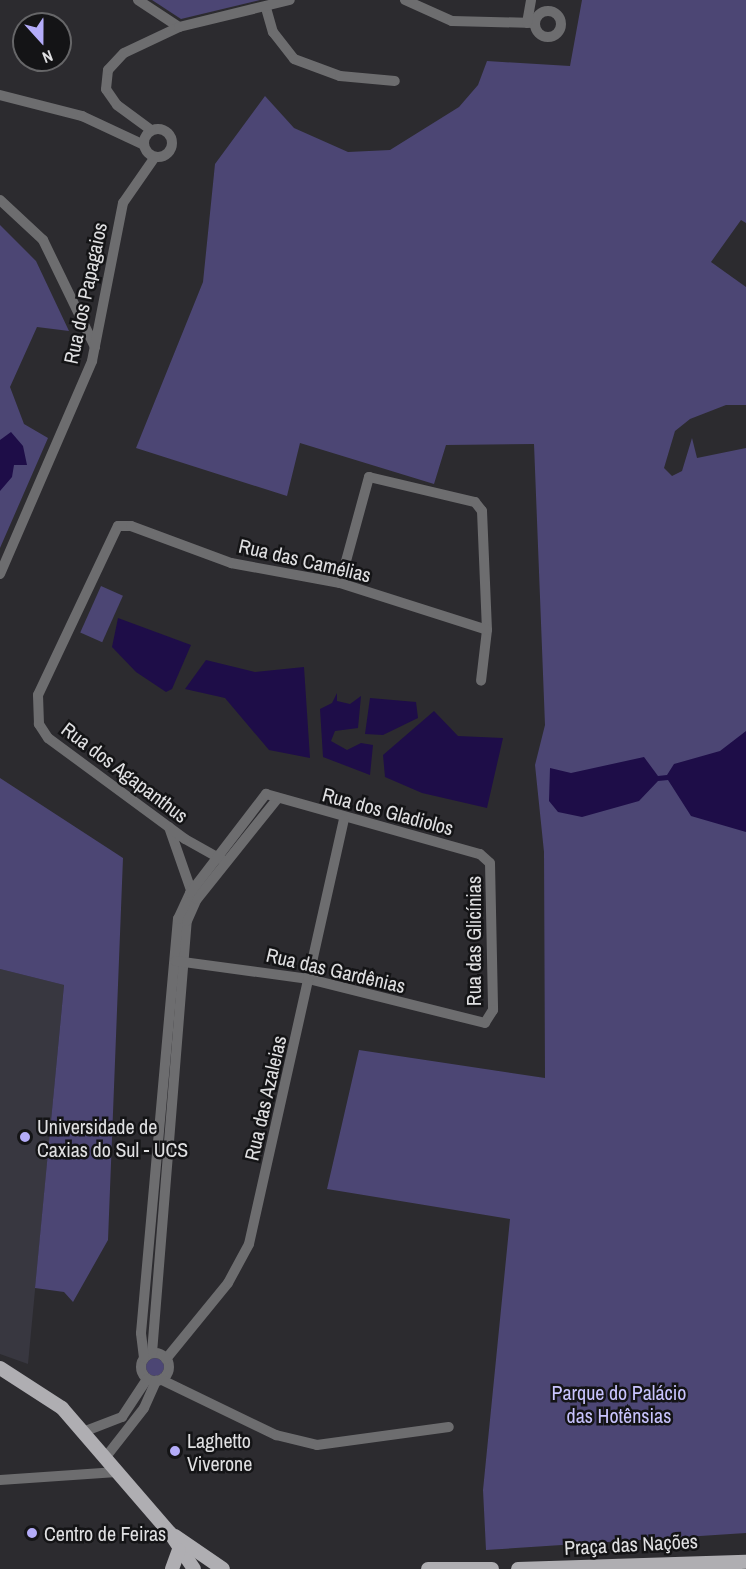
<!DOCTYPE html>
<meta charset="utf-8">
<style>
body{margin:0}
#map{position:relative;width:746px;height:1569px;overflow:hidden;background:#2c2b2f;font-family:"Archivo Narrow",sans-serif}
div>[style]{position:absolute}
.built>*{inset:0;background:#383740}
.green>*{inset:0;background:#4c4674;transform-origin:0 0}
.round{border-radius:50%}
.water>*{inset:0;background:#1e0d48}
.minor>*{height:10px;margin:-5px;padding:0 5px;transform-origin:5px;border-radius:5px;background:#6d6d6f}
.minor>.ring{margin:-5px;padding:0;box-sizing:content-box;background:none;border:10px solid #6d6d6f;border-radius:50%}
.major>*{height:14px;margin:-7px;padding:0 7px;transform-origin:7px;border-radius:7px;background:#afaeb2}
.dots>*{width:16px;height:16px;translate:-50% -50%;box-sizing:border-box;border:3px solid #141416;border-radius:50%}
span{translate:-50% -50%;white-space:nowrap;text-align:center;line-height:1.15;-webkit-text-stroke:5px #141416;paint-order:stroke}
.street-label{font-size:20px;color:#e0e0e2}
.poi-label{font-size:20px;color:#e0e0e2}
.left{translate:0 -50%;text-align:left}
.park-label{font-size:20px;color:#c9c4fe}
.north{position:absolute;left:12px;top:12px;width:60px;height:60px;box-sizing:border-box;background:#141416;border:2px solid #666668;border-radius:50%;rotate:159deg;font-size:16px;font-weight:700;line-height:24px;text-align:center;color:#e0e0e2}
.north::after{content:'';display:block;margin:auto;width:21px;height:27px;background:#b4acf9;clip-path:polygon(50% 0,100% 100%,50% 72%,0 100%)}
</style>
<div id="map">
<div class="built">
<i style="clip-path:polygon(0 969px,64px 985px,28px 1364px,0 1354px)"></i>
</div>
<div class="green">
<i style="clip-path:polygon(152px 0,260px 0,181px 19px)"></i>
<i style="clip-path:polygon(582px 0,746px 0,746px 223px,741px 220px,711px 262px,746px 287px,746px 405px,726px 405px,690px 419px,675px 431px,664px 468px,672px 476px,682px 471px,692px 438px,697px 458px,746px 448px,746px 1533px,486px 1550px,483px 1490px,510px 1219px,327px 1189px,359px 1050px,545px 1078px,544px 852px,535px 765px,545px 725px,534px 444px,446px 445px,434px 484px,300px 443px,287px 496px,136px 448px,203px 282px,215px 164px,265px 96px,294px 128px,348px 152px,390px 150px,459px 107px,478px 85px,487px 61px,570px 66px)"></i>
<i style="clip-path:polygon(0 225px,36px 261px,69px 331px,37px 327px,10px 387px,24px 424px,48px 438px,0 548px)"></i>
<i style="left:101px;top:586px;width:24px;height:51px;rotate:24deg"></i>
<i style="clip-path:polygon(0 778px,123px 858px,108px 1240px,73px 1302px,64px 1292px,35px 1288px,64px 985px,0 969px)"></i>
<i class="round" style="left:146px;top:1358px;width:18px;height:18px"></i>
</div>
<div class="water">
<i style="clip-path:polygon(11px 432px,23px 446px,27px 465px,14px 465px,12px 477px,0 491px,0 440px)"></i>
<i style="clip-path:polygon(118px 618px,191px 645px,172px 689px,166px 692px,136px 672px,112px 647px)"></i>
<i style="clip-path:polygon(206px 660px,255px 672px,304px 667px,310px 758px,269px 750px,225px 698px,185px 689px)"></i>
<i style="clip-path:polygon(337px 693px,337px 701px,350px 704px,361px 696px,358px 728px,335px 731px,331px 741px,347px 750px,361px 743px,373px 745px,370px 775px,323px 757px,320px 709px,332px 703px)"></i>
<i style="clip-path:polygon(370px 698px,416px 702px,418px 718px,383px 735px,365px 734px)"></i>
<i style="clip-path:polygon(434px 711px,458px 736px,503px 738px,487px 808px,422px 793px,385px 777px,383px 755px)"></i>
<i style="clip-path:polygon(746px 731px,746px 832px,691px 816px,668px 780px,658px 781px,639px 801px,582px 817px,558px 812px,549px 801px,550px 768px,571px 773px,644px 757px,658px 776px,667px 775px,674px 764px,720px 751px)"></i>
</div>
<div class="minor">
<i style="left:138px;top:0;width:49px;rotate:33.4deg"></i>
<i style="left:405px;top:0;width:51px;rotate:24.1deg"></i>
<i style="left:452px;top:21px;width:82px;rotate:1.4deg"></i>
<i style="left:266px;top:8px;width:25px;rotate:74deg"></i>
<i style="left:273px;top:32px;width:34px;rotate:52deg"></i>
<i style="left:294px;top:59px;width:49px;rotate:20.3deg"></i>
<i style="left:340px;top:76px;width:55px;rotate:5.2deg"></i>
<i class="ring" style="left:535px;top:11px;width:16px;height:16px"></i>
<i style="left:527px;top:23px;width:23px;rotate:-80deg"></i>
<i style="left:0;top:95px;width:85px;rotate:14.4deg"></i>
<i style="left:82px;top:116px;width:68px;rotate:25.1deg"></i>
<i class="ring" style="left:144px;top:129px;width:18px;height:18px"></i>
<i style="left:151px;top:130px;width:42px;rotate:-143.7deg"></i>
<i style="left:117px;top:105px;width:19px;rotate:-125deg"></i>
<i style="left:106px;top:89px;width:19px;rotate:-84deg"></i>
<i style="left:108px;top:70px;width:23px;rotate:-47deg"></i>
<i style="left:124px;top:53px;width:61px;rotate:-25.3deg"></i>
<i style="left:179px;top:27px;width:114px;rotate:-13.7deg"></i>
<i style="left:0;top:200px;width:59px;rotate:42.9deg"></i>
<i style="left:43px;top:240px;width:119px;rotate:64.1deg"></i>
<i style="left:0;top:574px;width:232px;rotate:-66.6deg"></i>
<i style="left:92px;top:361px;width:161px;rotate:-78.9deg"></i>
<i style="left:123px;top:203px;width:56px;rotate:-55.2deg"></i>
<i style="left:340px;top:583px;width:110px;rotate:-74.7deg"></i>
<i style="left:369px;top:477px;width:109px;rotate:13.3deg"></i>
<i style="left:475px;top:502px;width:11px;rotate:52deg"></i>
<i style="left:482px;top:511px;width:119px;rotate:87.6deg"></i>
<i style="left:487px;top:630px;width:51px;rotate:96.7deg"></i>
<i style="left:169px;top:827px;width:73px;rotate:70.8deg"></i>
<i style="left:226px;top:862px;width:47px;rotate:-150.7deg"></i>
<i style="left:185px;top:839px;width:170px;rotate:-143.6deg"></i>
<i style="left:48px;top:738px;width:17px;rotate:-123deg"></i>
<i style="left:39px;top:724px;width:29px;rotate:-92deg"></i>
<i style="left:38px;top:695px;width:187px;rotate:-64.7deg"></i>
<i style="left:118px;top:526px;width:13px"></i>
<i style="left:131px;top:526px;width:107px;rotate:20.3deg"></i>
<i style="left:231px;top:563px;width:111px;rotate:10.4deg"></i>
<i style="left:340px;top:583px;width:154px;rotate:17.7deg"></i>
<i class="ring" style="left:141px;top:1353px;width:18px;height:18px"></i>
<i style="left:152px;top:1353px;width:433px;rotate:-85.4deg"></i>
<i style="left:187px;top:921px;width:24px;rotate:-66deg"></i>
<i style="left:197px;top:899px;width:128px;rotate:-51.3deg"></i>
<i style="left:144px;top:1358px;width:25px;rotate:-97deg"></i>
<i style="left:141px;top:1333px;width:416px;rotate:-84.9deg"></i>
<i style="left:178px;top:919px;width:29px;rotate:-65deg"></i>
<i style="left:190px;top:893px;width:125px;rotate:-52.5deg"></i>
<i style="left:266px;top:794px;width:222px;rotate:15.7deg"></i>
<i style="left:480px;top:854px;width:13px;rotate:42deg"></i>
<i style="left:490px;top:863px;width:147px;rotate:88.8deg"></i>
<i style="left:493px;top:1010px;width:15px;rotate:122deg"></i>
<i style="left:485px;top:1023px;width:181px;rotate:-166deg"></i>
<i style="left:309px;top:979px;width:135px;rotate:-172.3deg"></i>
<i style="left:166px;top:1359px;width:98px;rotate:-50.8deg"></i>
<i style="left:228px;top:1283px;width:44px;rotate:-61.7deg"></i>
<i style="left:249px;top:1244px;width:435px;rotate:-77.4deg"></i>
<i style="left:162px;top:1380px;width:127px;rotate:25.8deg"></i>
<i style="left:276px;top:1435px;width:42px;rotate:13.7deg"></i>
<i style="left:317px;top:1445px;width:133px;rotate:-7.8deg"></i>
<i style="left:83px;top:1432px;width:42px;rotate:-21deg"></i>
<i style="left:122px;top:1417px;width:45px;rotate:-56.7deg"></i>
<i style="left:105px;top:1458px;width:63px;rotate:-52deg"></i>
<i style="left:144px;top:1408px;width:30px;rotate:-66deg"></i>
<i style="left:0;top:1480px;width:117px;rotate:-3.9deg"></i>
</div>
<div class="major">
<i style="left:0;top:1368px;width:74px;rotate:32.8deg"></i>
<i style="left:62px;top:1408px;width:165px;rotate:49.2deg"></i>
<i style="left:170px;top:1533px;width:43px;rotate:56.3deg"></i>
<i style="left:175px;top:1536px;width:58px;rotate:34.5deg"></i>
<i style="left:172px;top:1569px;width:20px;rotate:-70deg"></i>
<i style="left:428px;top:1569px;width:64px"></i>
<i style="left:518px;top:1569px;width:228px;rotate:-1.8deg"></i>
</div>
<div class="dots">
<i style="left:25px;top:1137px;background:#b4acf9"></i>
<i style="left:175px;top:1451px;background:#b4acf9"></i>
<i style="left:32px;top:1533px;background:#b4acf9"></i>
</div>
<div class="street-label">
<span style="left:85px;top:293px;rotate:-78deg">Rua dos Papagaios</span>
<span style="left:305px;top:560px;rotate:13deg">Rua das Camélias</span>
<span style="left:125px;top:772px;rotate:37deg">Rua dos Agapanthus</span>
<span style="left:388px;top:811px;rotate:15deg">Rua dos Gladiolos</span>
<span style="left:473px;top:941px;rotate:-90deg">Rua das Glicínias</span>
<span style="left:336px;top:970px;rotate:13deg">Rua das Gardênias</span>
<span style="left:265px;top:1098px;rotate:-77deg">Rua das Azaleias</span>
<span style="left:631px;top:1544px;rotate:-3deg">Praça das Nações</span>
</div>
<div class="poi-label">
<span class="left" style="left:37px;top:1138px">Universidade de<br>Caxias do Sul - UCS</span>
<span class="left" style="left:187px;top:1452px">Laghetto<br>Viverone</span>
<span class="left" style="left:44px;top:1533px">Centro de Feiras</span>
</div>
<div class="park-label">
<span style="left:619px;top:1404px">Parque do Palácio<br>das Hotênsias</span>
</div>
<div class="north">N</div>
</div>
